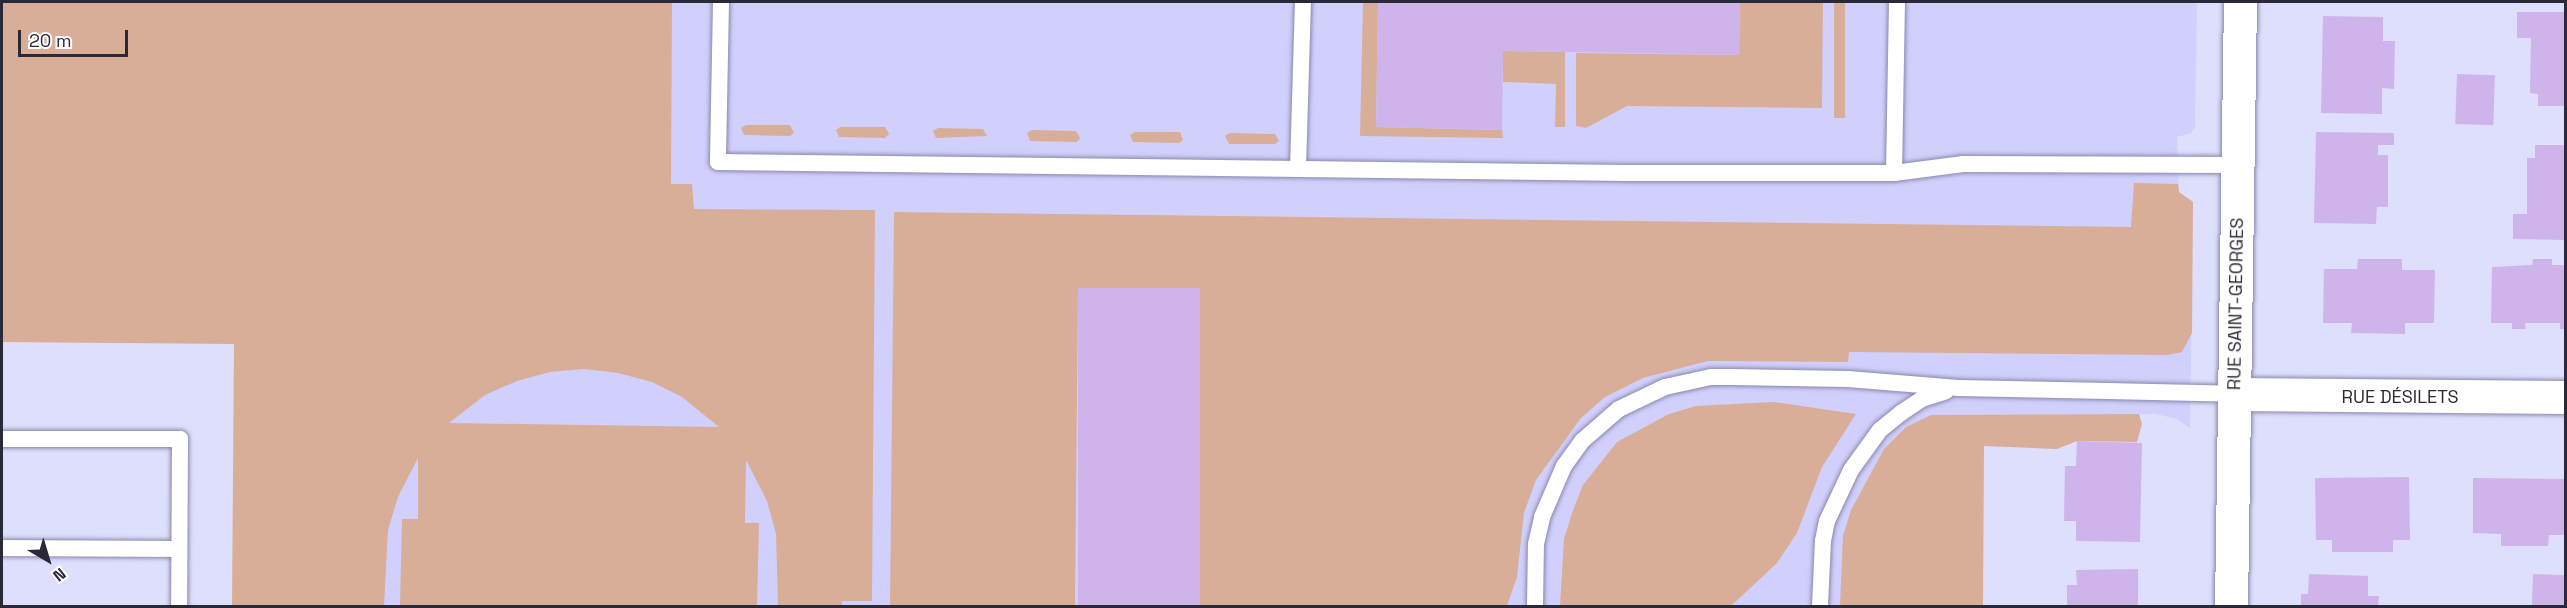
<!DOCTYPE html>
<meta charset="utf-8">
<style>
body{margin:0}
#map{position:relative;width:2567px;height:608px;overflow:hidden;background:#dedefd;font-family:"Space Grotesk",sans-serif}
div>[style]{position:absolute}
.built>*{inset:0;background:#d1d0fd}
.green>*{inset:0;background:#d8ae99;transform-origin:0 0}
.building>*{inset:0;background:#cfb4eb;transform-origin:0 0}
.roads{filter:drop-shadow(0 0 2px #8988ab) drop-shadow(0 0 2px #8988ab)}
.service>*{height:16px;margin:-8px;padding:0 8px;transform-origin:8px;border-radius:8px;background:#fff}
.minor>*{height:33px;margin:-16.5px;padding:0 16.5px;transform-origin:16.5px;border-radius:16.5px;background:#fff}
.tertiary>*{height:33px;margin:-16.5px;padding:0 16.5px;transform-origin:16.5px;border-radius:16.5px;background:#fff}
span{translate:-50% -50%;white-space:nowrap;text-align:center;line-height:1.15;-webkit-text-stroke:5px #fff;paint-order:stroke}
.street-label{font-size:18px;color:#292937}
.frame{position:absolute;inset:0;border:3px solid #292937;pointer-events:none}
.north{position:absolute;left:18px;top:530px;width:60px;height:60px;-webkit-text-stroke:4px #fff;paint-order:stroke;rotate:142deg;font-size:16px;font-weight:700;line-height:24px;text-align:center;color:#292937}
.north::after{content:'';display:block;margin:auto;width:21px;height:27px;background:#292937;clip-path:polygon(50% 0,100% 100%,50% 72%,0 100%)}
.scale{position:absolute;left:18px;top:30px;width:110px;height:27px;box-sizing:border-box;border:3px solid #292937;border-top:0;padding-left:8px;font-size:18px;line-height:21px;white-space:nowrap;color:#292937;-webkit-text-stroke:4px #fff;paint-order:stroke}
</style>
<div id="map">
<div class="built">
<i style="clip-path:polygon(2px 2px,2197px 2px,2195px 127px,2191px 133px,2177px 137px,2179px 192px,2193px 202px,2190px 428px,2177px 419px,2156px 414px,1984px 415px,1982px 606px,253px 606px,257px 330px)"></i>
</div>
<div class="green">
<i style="clip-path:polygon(evenodd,2px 2px,672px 2px,671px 184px,692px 184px,694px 209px,875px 210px,872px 601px,842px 601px,842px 606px,778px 606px,776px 534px,767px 501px,746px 460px,745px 523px,759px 523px,757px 606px,400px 606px,402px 519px,418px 519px,418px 458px,398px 497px,388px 530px,384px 606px,232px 606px,234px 344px,2px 342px,2px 2px,584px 369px,618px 373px,652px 382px,682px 397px,719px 427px,449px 423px,485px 395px,517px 381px,550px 372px,584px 369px)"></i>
<i style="clip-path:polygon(1363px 2px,1378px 2px,1376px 127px,1502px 130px,1503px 138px,1360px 136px)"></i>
<i style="clip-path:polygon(1740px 2px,1823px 2px,1822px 108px,1627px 106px,1586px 128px,1576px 126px,1576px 53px,1739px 55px)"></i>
<i style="left:1834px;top:2px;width:11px;height:116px"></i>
<i style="clip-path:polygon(1503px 51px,1565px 52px,1565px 127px,1555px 127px,1556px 84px,1503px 82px)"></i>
<i style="clip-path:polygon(746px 125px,790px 125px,794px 133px,790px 136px,744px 135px,741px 128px)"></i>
<i style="clip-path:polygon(840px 127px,885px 127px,889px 134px,885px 138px,839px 137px,836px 130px)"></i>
<i style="clip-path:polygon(938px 128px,983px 129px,987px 136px,936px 138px,933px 131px)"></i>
<i style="clip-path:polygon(1032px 130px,1076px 131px,1080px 138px,1077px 142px,1030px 141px,1027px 133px)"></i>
<i style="clip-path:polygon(1135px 132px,1180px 132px,1183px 140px,1179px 143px,1133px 142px,1130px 135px)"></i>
<i style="clip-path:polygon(1230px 133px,1275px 134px,1279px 141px,1275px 144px,1229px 144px,1225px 136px)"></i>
<i style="clip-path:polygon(2134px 183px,2178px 184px,2179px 192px,2193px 202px,2192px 333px,2182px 352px,2168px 355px,1849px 352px,1848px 362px,1708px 361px,1643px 378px,1605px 397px,1581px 418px,1536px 480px,1524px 513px,1517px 577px,1507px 606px,1197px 606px,1200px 288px,1078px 288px,1075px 606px,890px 606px,894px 212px,2131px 227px)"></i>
<i style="clip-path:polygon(1774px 402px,1856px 414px,1822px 467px,1797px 533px,1777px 563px,1731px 606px,1560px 606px,1564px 539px,1572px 513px,1583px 485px,1617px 442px,1669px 414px,1696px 406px)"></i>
<i style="clip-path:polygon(2139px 414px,2142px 424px,2137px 442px,2077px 441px,2057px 449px,1984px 446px,1983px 606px,1840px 606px,1843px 536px,1851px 510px,1884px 449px,1906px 427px,1931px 415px)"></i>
</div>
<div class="building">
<i style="clip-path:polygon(1378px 2px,1740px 2px,1739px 55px,1503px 51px,1502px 130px,1376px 127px)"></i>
<i style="clip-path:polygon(2517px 12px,2566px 12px,2566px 106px,2538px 106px,2538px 94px,2530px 93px,2531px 38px,2517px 38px)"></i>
<i style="clip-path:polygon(2323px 16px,2383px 17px,2383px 41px,2395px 41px,2394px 89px,2382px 88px,2382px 114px,2321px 113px)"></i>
<i style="left:2457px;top:74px;width:38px;height:50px;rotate:2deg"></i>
<i style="clip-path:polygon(2316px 132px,2394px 133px,2394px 145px,2378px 145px,2378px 155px,2388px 155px,2388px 207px,2377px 207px,2376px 224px,2314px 223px)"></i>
<i style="clip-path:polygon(2535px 145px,2566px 145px,2566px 240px,2513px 239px,2513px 214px,2527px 214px,2527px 158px,2535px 158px)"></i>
<i style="clip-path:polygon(2358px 259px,2402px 259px,2402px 270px,2435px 270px,2434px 323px,2405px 323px,2405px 334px,2351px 333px,2352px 323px,2323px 323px,2324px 269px,2357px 269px)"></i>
<i style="clip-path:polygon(2533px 259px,2552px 259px,2552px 265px,2566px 265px,2566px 329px,2560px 329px,2560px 323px,2525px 323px,2526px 329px,2512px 329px,2512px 323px,2491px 323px,2492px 267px,2532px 265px)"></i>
<i style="left:1078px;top:288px;width:122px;height:318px"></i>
<i style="clip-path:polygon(2077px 441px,2142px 443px,2140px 542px,2076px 541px,2076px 521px,2064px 521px,2065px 466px,2076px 466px)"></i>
<i style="clip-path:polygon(2409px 477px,2410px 540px,2393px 540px,2393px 552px,2332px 552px,2332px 540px,2316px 540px,2315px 478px)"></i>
<i style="clip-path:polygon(2473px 478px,2566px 479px,2566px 535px,2549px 535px,2548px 546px,2501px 546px,2501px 534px,2473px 533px)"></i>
<i style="clip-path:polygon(2138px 569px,2138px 606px,2067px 606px,2067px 585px,2077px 585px,2076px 570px)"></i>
<i style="clip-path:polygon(2309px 574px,2368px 576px,2368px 596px,2379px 596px,2378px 606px,2301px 606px,2301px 594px,2308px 594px)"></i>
<i style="left:2533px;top:574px;width:33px;height:32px;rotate:2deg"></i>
</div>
<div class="roads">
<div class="service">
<i style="left:721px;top:2px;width:160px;rotate:91.1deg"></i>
<i style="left:718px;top:162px;width:908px;rotate:0.69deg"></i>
<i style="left:1626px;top:173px;width:268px"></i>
<i style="left:1894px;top:173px;width:70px;rotate:-7.4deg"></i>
<i style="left:1963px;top:164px;width:274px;rotate:0.2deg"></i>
<i style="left:1298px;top:169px;width:167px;rotate:-88.3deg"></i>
<i style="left:1894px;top:173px;width:171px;rotate:-89deg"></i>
<i style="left:2px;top:439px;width:178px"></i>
<i style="left:180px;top:439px;width:167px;rotate:90.3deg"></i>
<i style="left:2px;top:548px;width:177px;rotate:0.3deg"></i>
<i style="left:1535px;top:606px;width:62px;rotate:-89.1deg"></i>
<i style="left:1536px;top:544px;width:28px;rotate:-77deg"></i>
<i style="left:1542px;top:517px;width:56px;rotate:-66.7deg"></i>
<i style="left:1564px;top:466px;width:31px;rotate:-54deg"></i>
<i style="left:1582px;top:441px;width:49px;rotate:-40.9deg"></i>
<i style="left:1619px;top:409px;width:51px;rotate:-25.6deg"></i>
<i style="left:1665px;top:387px;width:47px;rotate:-12.3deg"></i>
<i style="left:1711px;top:377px;width:20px"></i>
<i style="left:1731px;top:377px;width:117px;rotate:1deg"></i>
<i style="left:1848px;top:379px;width:111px;rotate:4.6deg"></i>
<i style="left:1959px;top:388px;width:275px;rotate:1.2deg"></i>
<i style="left:1820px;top:606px;width:65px;rotate:-87.4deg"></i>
<i style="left:1823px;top:541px;width:20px;rotate:-79deg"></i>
<i style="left:1827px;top:521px;width:56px;rotate:-64.8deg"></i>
<i style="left:1851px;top:470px;width:49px;rotate:-54.1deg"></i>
<i style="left:1880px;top:430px;width:27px;rotate:-39deg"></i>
<i style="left:1901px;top:413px;width:25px;rotate:-34deg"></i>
<i style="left:1922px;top:399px;width:25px;rotate:-18deg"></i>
</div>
<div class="minor">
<i style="left:2234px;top:394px;width:332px;rotate:0.5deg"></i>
</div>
<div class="tertiary">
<i style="left:2231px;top:606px;width:604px;rotate:-89.15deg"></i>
</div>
</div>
<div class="street-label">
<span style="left:2236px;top:304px;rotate:-89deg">RUE SAINT-GEORGES</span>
<span style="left:2400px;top:397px">RUE DÉSILETS</span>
</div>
<div class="frame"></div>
<div class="north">N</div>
<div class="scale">20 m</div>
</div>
